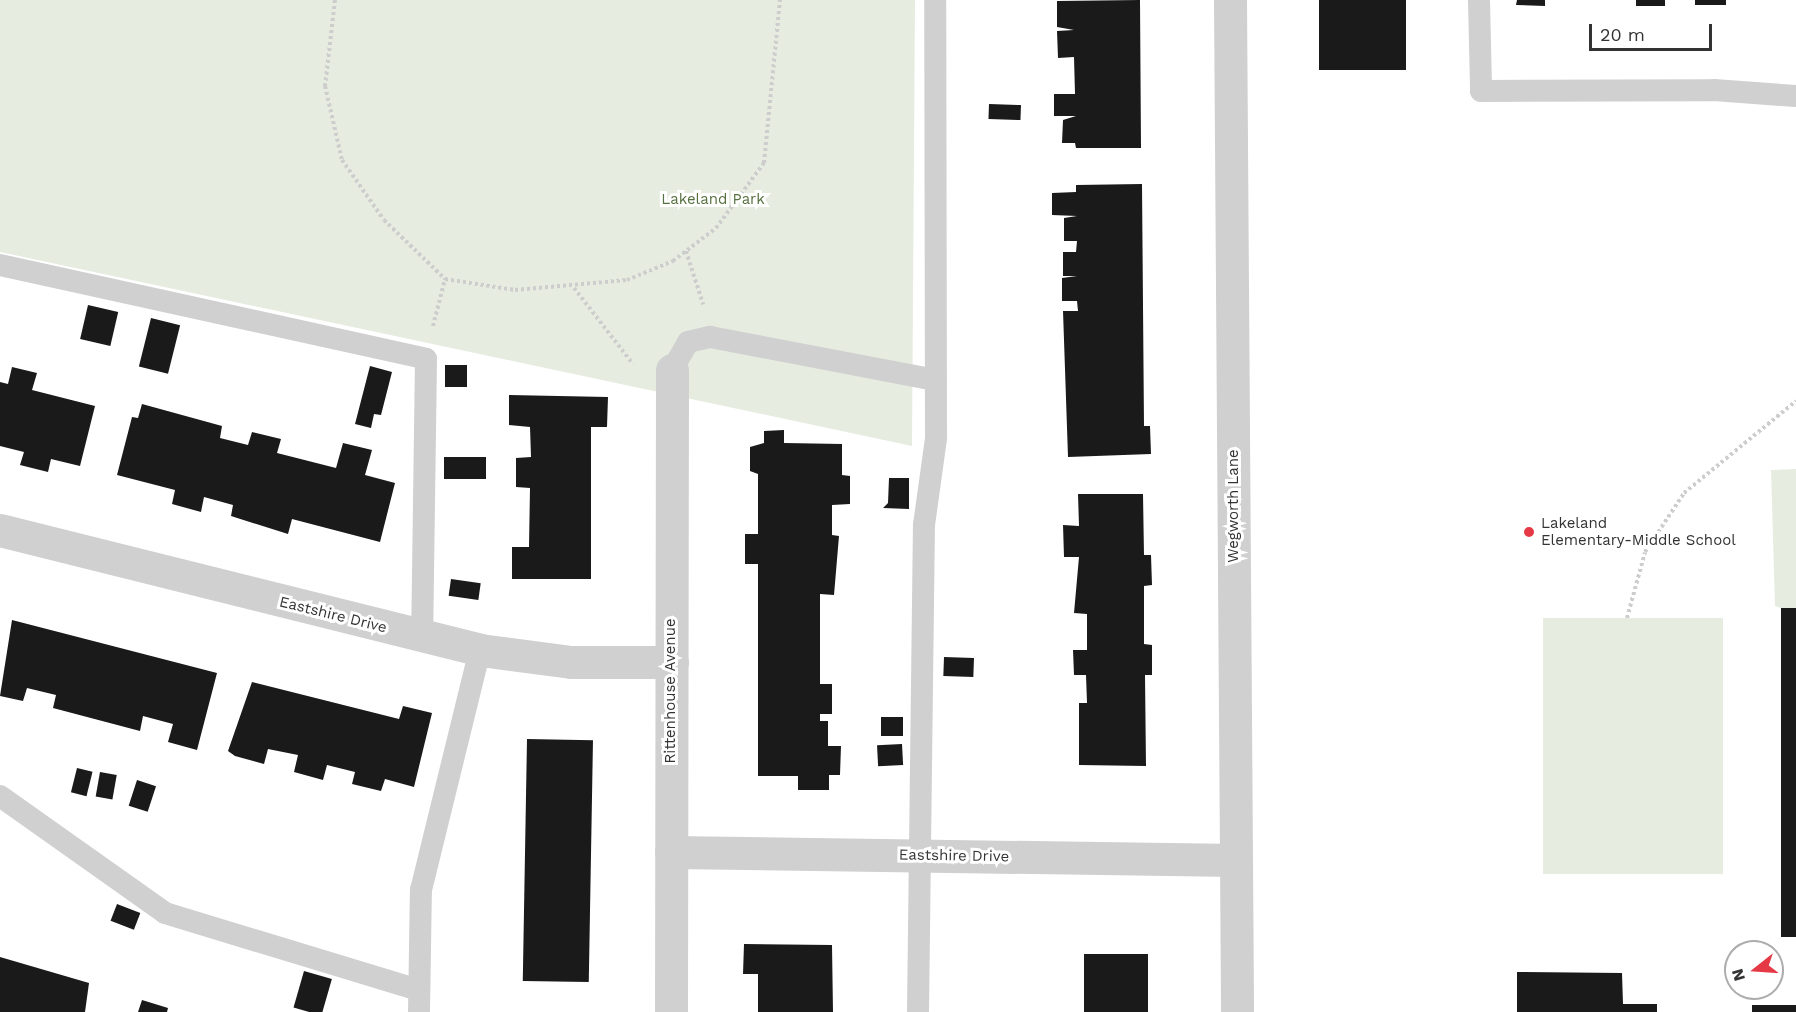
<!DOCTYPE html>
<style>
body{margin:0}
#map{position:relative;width:1796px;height:1012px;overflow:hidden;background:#fff;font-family:"Work Sans",sans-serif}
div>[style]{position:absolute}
.green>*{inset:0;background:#e6ecdf;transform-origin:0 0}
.building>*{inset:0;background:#1a1a1a;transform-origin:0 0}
.path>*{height:4px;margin-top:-2px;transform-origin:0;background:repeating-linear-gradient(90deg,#cdcdcd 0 3px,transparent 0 6px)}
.service>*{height:22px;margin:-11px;padding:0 11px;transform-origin:11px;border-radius:11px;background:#d0d0d0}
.minor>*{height:33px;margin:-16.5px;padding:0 16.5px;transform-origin:16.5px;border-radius:16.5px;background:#d0d0d0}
.dots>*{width:16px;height:16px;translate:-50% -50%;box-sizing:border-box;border:3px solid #fff;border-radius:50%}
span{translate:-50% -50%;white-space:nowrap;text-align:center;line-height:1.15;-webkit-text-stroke:6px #fff;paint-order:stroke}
.park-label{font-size:15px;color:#56703f}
.street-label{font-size:15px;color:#333}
.poi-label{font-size:15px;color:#333}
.left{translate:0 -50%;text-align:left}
.north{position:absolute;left:1724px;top:940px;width:60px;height:60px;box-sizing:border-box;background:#fff;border:2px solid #adadad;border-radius:50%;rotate:253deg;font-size:16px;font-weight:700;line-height:24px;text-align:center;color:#333}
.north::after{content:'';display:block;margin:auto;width:21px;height:27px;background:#e63946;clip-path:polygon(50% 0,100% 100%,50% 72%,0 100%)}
.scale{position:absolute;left:1589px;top:24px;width:123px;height:27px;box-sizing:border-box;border:3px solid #333;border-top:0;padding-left:8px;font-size:18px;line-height:21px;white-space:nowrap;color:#333;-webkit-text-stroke:4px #fff;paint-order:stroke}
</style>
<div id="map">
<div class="green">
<i style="clip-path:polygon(0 0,915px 0,912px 446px,0 252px)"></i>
<i style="clip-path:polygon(1796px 469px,1796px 608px,1781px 608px,1775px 606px,1771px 470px)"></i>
<i style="left:1543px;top:618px;width:180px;height:256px"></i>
</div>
<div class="building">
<i style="clip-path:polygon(1140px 0,1141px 148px,1076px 148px,1075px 143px,1062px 143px,1063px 120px,1076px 116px,1054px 116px,1054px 94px,1075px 94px,1074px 57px,1058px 58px,1057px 31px,1074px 30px,1057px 27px,1057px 1px)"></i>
<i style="left:1319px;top:0;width:87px;height:70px"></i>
<i style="clip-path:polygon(1517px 0,1545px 0,1545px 6px,1516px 5px)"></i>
<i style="left:1636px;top:0;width:29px;height:6px"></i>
<i style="left:1695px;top:0;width:31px;height:5px"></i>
<i style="left:989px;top:104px;width:32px;height:15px;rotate:2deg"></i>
<i style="clip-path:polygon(1142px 184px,1144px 426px,1150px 426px,1151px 454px,1068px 457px,1063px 311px,1078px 311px,1077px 301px,1062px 301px,1062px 278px,1077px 276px,1063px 276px,1063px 252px,1076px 252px,1077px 241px,1064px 241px,1064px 218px,1077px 216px,1052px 215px,1052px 193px,1076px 192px,1076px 185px)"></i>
<i style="left:88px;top:305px;width:31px;height:35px;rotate:13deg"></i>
<i style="left:151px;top:318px;width:30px;height:50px;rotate:14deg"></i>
<i style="left:445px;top:365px;width:22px;height:22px"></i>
<i style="clip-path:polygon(370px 366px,392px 372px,381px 415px,374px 414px,371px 428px,355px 424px)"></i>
<i style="clip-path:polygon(12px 367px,37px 373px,32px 390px,95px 406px,80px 466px,51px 459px,48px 472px,20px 465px,24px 452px,0 446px,0 382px,8px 384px)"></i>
<i style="clip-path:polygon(509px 395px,608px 397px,607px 427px,591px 427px,591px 579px,512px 579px,512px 547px,529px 547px,530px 488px,516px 487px,516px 458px,531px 457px,530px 427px,509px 425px)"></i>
<i style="clip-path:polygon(142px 404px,222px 426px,220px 438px,248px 445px,252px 432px,281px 439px,277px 453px,336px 468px,343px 443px,372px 450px,365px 475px,395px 483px,380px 542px,292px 519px,288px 534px,231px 516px,233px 505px,204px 497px,201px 512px,172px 504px,175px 490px,117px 475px,132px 417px,138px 418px)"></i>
<i style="clip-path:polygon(784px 430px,784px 443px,842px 444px,842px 475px,850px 476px,850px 504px,832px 505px,832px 535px,839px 536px,834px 595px,820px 594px,820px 684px,832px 684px,832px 714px,820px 714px,820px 721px,828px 721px,828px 746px,841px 746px,840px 775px,829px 775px,829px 790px,798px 790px,798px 776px,758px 776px,758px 564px,745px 564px,745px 534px,758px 534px,758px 474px,750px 471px,750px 447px,764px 443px,764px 431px)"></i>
<i style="left:486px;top:457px;width:22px;height:42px;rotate:90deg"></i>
<i style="clip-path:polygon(889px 478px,909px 478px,909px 509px,883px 508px,888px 503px)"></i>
<i style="clip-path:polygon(1078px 494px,1143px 494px,1144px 555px,1151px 555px,1152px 585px,1144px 586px,1144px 644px,1152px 645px,1152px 675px,1145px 675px,1146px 766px,1079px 765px,1079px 703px,1087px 703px,1086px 675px,1074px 675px,1073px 650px,1087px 650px,1087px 614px,1074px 613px,1079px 557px,1064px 557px,1063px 525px,1079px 526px)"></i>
<i style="left:451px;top:579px;width:30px;height:17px;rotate:8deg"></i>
<i style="left:1781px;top:608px;width:15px;height:329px"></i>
<i style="clip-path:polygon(12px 620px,217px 673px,197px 750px,168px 742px,173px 724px,143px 716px,140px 731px,53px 708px,56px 695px,27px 688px,23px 701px,0 696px)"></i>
<i style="left:944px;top:657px;width:30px;height:19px;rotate:2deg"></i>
<i style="clip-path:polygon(252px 682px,399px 719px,403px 706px,432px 713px,414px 787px,385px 779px,381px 791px,352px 784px,355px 772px,327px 765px,323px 780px,294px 772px,298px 755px,268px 749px,264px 764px,235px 756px,228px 751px)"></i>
<i style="left:881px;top:717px;width:22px;height:19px"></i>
<i style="left:527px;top:739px;width:66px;height:242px;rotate:1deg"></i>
<i style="left:902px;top:744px;width:21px;height:25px;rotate:87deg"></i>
<i style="left:77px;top:768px;width:16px;height:25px;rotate:14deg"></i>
<i style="left:100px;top:772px;width:17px;height:25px;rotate:10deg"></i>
<i style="left:137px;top:780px;width:20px;height:27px;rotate:18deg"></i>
<i style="left:117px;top:904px;width:25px;height:18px;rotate:21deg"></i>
<i style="clip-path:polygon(744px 944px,832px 945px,833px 1012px,758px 1012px,758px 974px,743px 974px)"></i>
<i style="left:1148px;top:954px;width:58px;height:64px;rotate:90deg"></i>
<i style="clip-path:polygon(0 957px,89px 983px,85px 1012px,0 1012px)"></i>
<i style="left:304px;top:971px;width:29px;height:38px;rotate:16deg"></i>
<i style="clip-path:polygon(1517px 972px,1622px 973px,1623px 1004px,1657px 1004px,1657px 1012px,1517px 1012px)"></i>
<i style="clip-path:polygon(142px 1000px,168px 1008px,167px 1012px,138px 1012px)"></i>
<i style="left:1752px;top:1005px;width:44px;height:7px"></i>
</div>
<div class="path">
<i style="left:335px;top:0;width:87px;rotate:96.6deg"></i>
<i style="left:325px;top:86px;width:76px;rotate:77.1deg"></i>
<i style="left:342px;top:160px;width:73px;rotate:55deg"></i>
<i style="left:384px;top:220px;width:85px;rotate:44deg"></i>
<i style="left:686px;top:251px;width:56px;rotate:72.2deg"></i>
<i style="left:574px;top:288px;width:96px;rotate:52.2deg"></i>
<i style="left:433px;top:326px;width:49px;rotate:-75.7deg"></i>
<i style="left:445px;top:279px;width:71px;rotate:8.9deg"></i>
<i style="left:515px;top:290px;width:112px;rotate:-5.1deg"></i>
<i style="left:627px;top:280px;width:50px;rotate:-22.4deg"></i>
<i style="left:673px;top:261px;width:54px;rotate:-37.5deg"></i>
<i style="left:716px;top:228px;width:81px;rotate:-53.6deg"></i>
<i style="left:764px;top:163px;width:164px;rotate:-84.4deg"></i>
<i style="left:1627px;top:618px;width:68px;rotate:-74.7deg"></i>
<i style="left:1645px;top:552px;width:71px;rotate:-56.5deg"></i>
<i style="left:1684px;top:493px;width:145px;rotate:-39.4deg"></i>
</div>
<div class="service">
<i style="left:1479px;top:0;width:91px;rotate:88.7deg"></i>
<i style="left:1481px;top:91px;width:233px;rotate:-0.2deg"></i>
<i style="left:1714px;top:90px;width:82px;rotate:4.2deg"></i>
<i style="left:0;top:265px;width:436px;rotate:12.4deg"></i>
<i style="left:426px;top:359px;width:278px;rotate:90.8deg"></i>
<i style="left:672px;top:370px;width:32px;rotate:-60deg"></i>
<i style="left:688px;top:342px;width:23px;rotate:-13deg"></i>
<i style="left:710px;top:337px;width:230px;rotate:10.8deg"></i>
<i style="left:0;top:796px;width:202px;rotate:35.3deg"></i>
<i style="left:165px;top:913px;width:265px;rotate:16.9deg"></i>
<i style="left:419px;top:1012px;width:122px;rotate:-89.1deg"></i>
<i style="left:421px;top:890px;width:247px;rotate:-76.2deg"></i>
<i style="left:918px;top:1012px;width:487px;rotate:-89.3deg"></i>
<i style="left:924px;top:525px;width:88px;rotate:-82.1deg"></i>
<i style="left:936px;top:438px;width:438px;rotate:-90.1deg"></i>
</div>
<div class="minor">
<i style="left:1230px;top:0;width:1012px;rotate:89.6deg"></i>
<i style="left:0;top:530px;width:495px;rotate:14deg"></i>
<i style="left:480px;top:650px;width:92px;rotate:7.5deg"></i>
<i style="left:571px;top:662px;width:101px"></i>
<i style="left:671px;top:852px;width:565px;rotate:0.81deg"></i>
<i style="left:671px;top:1012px;width:642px;rotate:-89.91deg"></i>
</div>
<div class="dots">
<i style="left:1529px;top:532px;background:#e63946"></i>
</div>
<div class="park-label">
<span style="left:713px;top:200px">Lakeland Park</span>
</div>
<div class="street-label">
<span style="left:1234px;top:506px;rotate:-90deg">Wegworth Lane</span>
<span style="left:333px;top:615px;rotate:14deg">Eastshire Drive</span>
<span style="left:671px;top:691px;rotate:-90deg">Rittenhouse Avenue</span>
<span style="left:954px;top:856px;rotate:1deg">Eastshire Drive</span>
</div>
<div class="poi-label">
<span class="left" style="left:1541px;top:532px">Lakeland<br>Elementary-Middle School</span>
</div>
<div class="north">N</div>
<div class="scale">20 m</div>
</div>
